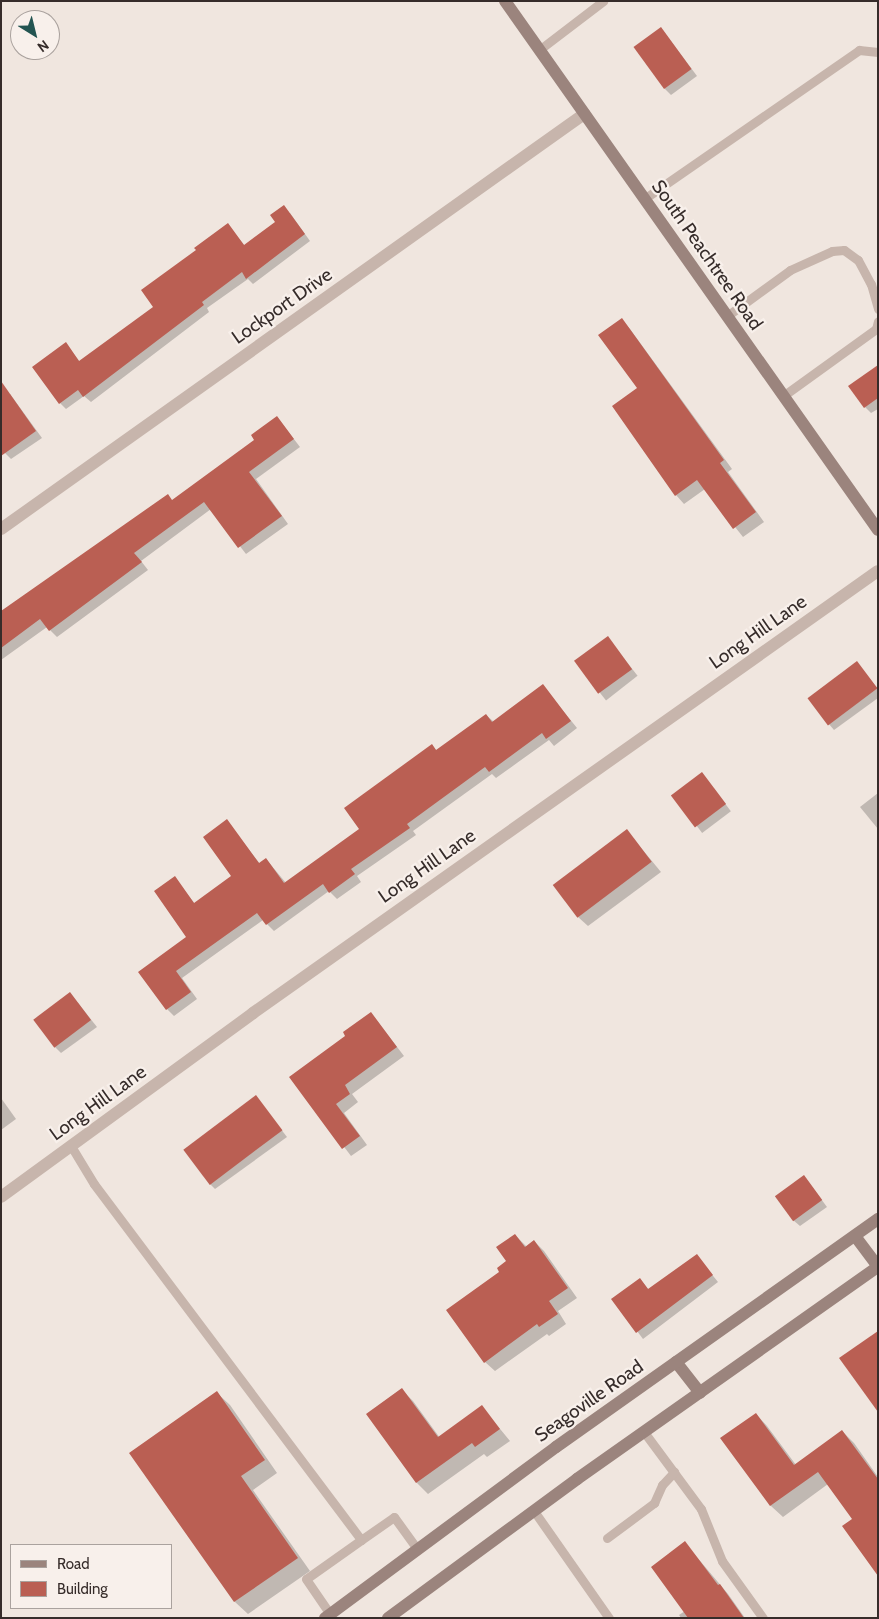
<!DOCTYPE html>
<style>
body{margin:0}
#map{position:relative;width:879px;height:1619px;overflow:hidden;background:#f0e6df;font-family:Cabin,sans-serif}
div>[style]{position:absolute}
.shadow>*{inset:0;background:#0003;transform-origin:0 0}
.building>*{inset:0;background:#ba5f53;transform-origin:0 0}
.service>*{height:9px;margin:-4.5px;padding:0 4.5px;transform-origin:4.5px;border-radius:4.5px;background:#c7b5ac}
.minor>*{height:12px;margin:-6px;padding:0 6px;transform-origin:6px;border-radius:6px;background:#c7b5ac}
.secondary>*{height:12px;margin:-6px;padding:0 6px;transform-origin:6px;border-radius:6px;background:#9b847d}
span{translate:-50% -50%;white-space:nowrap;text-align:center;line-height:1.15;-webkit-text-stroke:4.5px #f8f0eb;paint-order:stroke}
.street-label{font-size:19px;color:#362c2a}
.frame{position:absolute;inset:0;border:2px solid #362c2a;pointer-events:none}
.legend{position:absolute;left:10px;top:1544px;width:162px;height:65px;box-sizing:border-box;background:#f8f0eb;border:1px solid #aaa29e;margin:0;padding:6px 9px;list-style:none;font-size:15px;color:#362c2a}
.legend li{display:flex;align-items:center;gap:10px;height:25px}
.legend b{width:25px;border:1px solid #aaa29e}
.north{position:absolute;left:10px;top:10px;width:50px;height:50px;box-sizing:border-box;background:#f8f0eb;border:1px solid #aaa29e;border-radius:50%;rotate:144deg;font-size:14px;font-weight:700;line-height:20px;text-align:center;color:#362c2a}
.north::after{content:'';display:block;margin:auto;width:18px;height:22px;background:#235451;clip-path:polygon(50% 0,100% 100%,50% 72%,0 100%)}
</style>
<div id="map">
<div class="shadow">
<i style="clip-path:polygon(661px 28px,697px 76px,671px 95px,665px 89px)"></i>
<i style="clip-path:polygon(290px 213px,310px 241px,253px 284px,248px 279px,207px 308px,209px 312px,91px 402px,84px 396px,66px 409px,60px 403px,66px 344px,80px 362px,155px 308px,198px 250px,228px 225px,245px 246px)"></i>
<i style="clip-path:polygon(622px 320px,630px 329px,732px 469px,728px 472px,764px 522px,743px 537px,705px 489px,684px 504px,676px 495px,638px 388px)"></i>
<i style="clip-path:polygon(878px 366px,878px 409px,871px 413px,865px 407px)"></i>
<i style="clip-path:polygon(10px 394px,42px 438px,11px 459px,5px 453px)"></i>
<i style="clip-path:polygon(277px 417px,300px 447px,256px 479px,288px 524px,246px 554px,211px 509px,141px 561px,148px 570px,57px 637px,47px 627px,1px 660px,1px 614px,172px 501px,256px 440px)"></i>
<i style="left:608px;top:638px;width:48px;height:40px;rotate:52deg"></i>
<i style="clip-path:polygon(857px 663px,878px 689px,878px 698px,834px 730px,828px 723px)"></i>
<i style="clip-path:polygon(543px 686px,577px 728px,554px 746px,549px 740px,496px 778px,492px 774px,413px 831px,416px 835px,357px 876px,361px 882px,337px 899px,329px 891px,274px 931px,263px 920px,182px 978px,197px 999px,174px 1016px,167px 1009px,140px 972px,188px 938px,175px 878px,195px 904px,233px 877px,227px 821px,260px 864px,266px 859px,286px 883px,361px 829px,432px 745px,437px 751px,486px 715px,494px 722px)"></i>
<i style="left:702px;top:773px;width:48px;height:36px;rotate:53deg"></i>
<i style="clip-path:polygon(878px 793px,878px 829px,860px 807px)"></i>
<i style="clip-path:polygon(627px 831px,661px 872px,588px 926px,578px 917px)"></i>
<i style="clip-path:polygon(70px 993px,97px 1027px,61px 1053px,55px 1047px)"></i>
<i style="clip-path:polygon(371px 1013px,404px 1056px,352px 1094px,358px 1102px,344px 1113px,367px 1145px,351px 1156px,291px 1077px,347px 1037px)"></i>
<i style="clip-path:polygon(256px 1097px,287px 1137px,215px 1189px,209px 1183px)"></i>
<i style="clip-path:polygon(1px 1098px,16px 1119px,1px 1130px)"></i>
<i style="clip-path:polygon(804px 1176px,827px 1207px,800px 1226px,793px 1220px)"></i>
<i style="clip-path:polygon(515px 1235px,527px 1247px,534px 1241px,544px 1251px,577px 1298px,558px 1311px,566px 1324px,549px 1336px,547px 1334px,495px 1371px,485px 1362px,501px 1272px,508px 1261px)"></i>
<i style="clip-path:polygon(697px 1256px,718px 1282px,643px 1339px,613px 1299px,640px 1279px,649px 1290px)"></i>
<i style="clip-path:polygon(401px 1389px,413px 1401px,440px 1438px,482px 1407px,510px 1441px,487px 1457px,484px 1454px,428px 1494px,417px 1483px,367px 1414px)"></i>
<i style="clip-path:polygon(217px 1393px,230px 1405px,277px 1473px,253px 1490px,310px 1571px,248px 1614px,235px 1602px,131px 1453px)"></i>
<i style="clip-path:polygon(756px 1414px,767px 1426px,796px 1465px,842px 1431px,854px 1443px,878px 1477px,878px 1573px,854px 1520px,828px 1484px,783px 1517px,771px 1506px,722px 1439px)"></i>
<i style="clip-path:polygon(685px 1543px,728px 1594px,745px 1618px,681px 1618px,679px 1615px,685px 1611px)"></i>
</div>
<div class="building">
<i style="left:661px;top:27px;width:52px;height:34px;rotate:54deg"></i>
<i style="clip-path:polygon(284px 205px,305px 234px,246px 279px,242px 272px,202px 302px,204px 305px,83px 397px,78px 390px,59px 404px,32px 367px,66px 342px,79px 361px,153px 307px,141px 290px,196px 250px,194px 248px,228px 223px,244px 245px,275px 222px,270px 215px)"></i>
<i style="clip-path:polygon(622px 318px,724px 460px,720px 463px,756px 512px,733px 529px,697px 480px,675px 496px,612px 406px,637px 388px,598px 335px)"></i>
<i style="clip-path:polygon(878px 365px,878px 398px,864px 408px,848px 386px)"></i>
<i style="clip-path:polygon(1px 381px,36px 431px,1px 456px)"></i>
<i style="clip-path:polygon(277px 416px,294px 439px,249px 472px,282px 516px,238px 548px,204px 502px,134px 553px,142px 562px,49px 631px,40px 619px,1px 648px,1px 611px,168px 494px,172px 500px,254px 440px,251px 435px)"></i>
<i style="left:608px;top:636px;width:41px;height:42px;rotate:54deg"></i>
<i style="left:857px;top:661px;width:34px;height:62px;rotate:53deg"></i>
<i style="clip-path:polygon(543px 684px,571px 721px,546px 739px,542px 733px,489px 772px,485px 767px,407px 824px,410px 828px,351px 869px,355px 874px,329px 893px,323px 884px,266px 925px,257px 913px,176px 971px,191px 992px,166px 1010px,138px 972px,186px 937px,154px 891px,175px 876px,194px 903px,231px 876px,203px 837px,227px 819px,259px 863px,266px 858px,284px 883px,359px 829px,344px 808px,432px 744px,436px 750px,486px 714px,492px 722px)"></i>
<i style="left:702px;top:772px;width:40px;height:39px;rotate:53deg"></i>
<i style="left:627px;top:829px;width:41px;height:93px;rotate:53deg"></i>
<i style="left:70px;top:992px;width:35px;height:46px;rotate:53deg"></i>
<i style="clip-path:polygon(371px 1012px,397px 1047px,345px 1085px,350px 1094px,336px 1104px,360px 1136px,342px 1149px,289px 1077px,345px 1036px,343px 1032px)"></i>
<i style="left:256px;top:1095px;width:44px;height:91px;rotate:53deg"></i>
<i style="left:804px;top:1175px;width:31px;height:36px;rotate:54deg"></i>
<i style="clip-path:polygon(515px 1234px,525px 1247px,534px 1240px,568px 1288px,549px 1301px,558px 1314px,539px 1327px,537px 1324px,484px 1363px,446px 1310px,499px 1272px,497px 1268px,506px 1261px,496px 1247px)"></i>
<i style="clip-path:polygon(697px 1254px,713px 1275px,636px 1333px,611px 1299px,640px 1278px,648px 1289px)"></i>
<i style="clip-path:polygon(878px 1331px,878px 1412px,839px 1358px)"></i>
<i style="clip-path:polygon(402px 1388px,438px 1437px,482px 1405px,500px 1429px,475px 1447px,472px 1443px,416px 1483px,366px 1414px)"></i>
<i style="clip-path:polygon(217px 1391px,265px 1460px,241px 1476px,298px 1558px,234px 1602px,129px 1453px)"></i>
<i style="clip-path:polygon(756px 1413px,794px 1465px,842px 1430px,878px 1479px,878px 1576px,842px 1526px,852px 1519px,818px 1472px,770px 1506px,720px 1438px)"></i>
<i style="clip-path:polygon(685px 1541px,718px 1585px,720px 1584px,744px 1618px,688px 1618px,651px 1567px)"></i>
</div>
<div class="service">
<i style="left:539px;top:50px;width:81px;rotate:-37.4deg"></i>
<i style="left:644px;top:199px;width:262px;rotate:-34.7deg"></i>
<i style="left:859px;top:50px;width:19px;rotate:6deg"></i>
<i style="left:727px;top:316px;width:78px;rotate:-36.1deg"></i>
<i style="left:790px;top:270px;width:46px;rotate:-24.3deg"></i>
<i style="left:832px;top:251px;width:12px;rotate:-5deg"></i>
<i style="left:844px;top:250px;width:17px;rotate:36deg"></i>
<i style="left:858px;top:260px;width:27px;rotate:62deg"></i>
<i style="left:871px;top:284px;width:26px;rotate:74deg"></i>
<i style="left:783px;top:396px;width:115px;rotate:-35.8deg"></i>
<i style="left:876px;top:329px;width:8px;rotate:-76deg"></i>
<i style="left:71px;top:1146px;width:44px;rotate:58.8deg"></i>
<i style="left:94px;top:1184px;width:445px;rotate:53.1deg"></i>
<i style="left:361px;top:1540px;width:67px;rotate:144.7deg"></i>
<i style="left:306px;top:1579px;width:42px;rotate:55.6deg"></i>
<i style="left:644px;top:1432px;width:96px;rotate:53.5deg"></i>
<i style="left:701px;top:1509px;width:56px;rotate:68deg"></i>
<i style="left:722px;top:1561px;width:70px;rotate:54.3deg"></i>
<i style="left:534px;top:1511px;width:131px;rotate:55deg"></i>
<i style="left:607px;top:1538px;width:59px;rotate:-36.7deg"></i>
<i style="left:654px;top:1503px;width:20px;rotate:-66deg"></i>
<i style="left:662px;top:1485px;width:18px;rotate:-47deg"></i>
<i style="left:361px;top:1540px;width:40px;rotate:-34.9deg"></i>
<i style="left:394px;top:1517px;width:39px;rotate:54deg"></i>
</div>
<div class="minor">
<i style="left:1px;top:529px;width:716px;rotate:-35.44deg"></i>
<i style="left:1px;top:1197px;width:312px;rotate:-36.1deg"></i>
<i style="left:253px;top:1013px;width:765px;rotate:-35.27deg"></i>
</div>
<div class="secondary">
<i style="left:505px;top:1px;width:647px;rotate:54.81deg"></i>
<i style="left:855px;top:1236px;width:38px;rotate:53deg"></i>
<i style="left:676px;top:1362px;width:39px;rotate:52deg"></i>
<i style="left:325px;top:1618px;width:287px;rotate:-36.5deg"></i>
<i style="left:556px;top:1447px;width:395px;rotate:-35.3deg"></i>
<i style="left:388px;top:1618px;width:235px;rotate:-36.3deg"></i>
<i style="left:577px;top:1479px;width:368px;rotate:-35.2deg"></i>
</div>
<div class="street-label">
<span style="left:707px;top:255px;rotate:55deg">South Peachtree Road</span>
<span style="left:282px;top:306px;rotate:-35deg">Lockport Drive</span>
<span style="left:758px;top:632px;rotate:-35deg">Long Hill Lane</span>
<span style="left:427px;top:866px;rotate:-35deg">Long Hill Lane</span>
<span style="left:98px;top:1103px;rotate:-36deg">Long Hill Lane</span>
<span style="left:589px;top:1401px;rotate:-35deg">Seagoville Road</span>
</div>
<div class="frame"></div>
<ul class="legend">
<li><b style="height:6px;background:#9b847d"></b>Road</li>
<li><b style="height:14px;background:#ba5f53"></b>Building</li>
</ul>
<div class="north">N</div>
</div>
